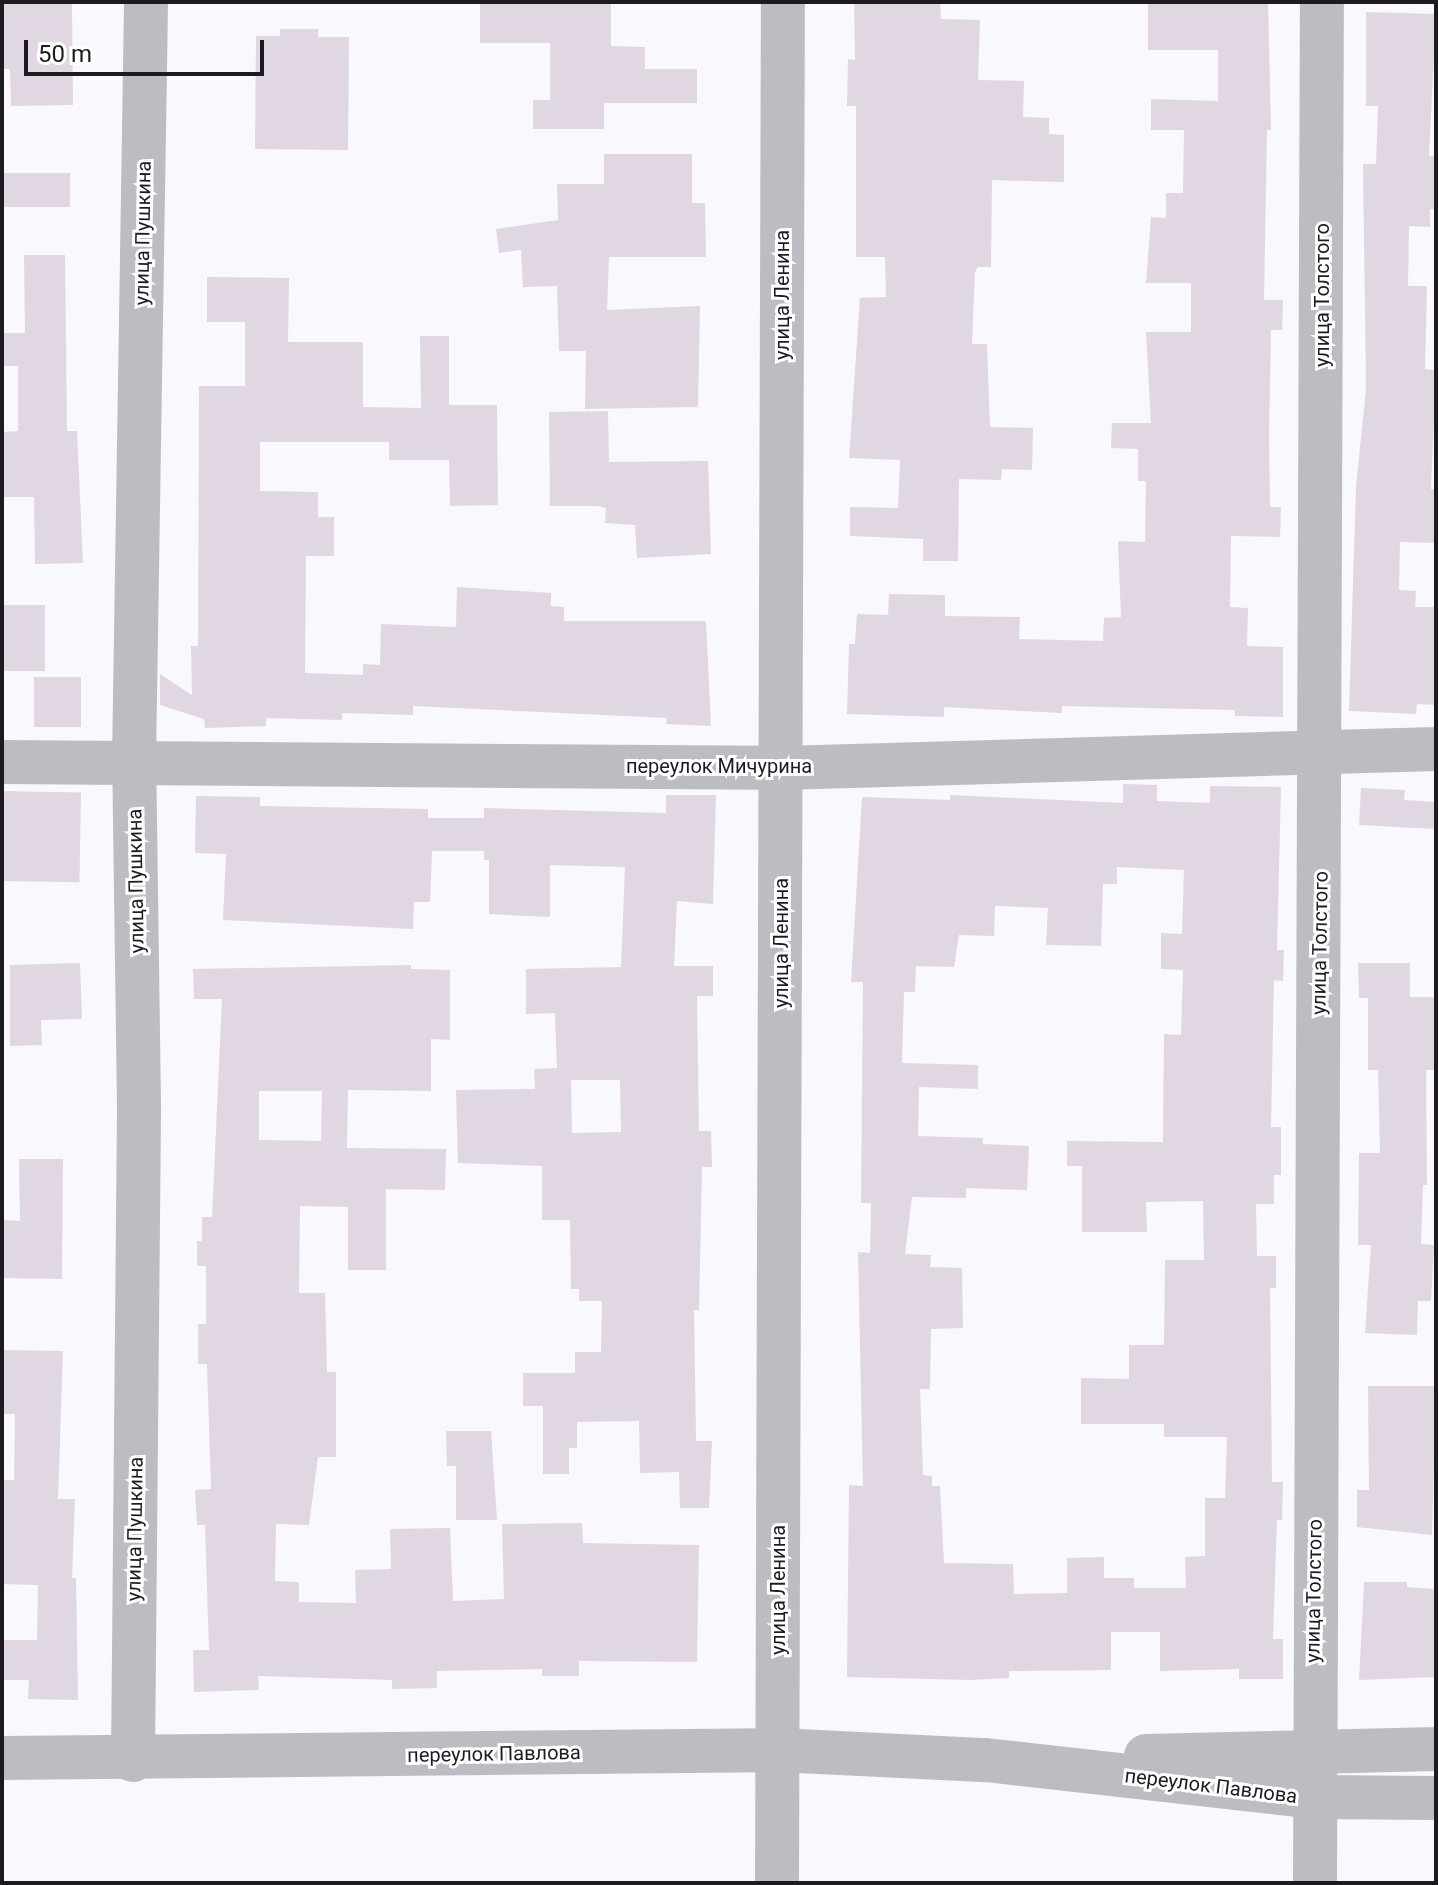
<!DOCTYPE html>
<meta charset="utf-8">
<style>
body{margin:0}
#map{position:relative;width:1438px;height:1885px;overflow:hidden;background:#f9f8fd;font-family:Roboto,sans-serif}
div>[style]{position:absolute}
.building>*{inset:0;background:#e0d7e2;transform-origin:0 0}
.minor>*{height:44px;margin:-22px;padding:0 22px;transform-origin:22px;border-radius:22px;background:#bcbdc3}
span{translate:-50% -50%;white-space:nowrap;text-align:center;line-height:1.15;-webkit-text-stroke:6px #fff;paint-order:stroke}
.street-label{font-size:20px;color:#1d1b20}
.frame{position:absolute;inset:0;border:4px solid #1d1b20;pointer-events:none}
.scale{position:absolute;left:24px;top:40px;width:240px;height:36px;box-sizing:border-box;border:4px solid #1d1b20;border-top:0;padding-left:10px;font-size:24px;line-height:28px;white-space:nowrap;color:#1d1b20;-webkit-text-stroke:6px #fff;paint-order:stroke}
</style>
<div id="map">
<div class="building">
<i style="clip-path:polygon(2px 2px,72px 2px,73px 105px,11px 106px,10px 69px,2px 69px)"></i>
<i style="clip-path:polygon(480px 2px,611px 2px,611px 46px,645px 47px,645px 69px,697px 69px,697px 103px,604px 103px,604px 129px,533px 129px,533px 100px,550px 100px,550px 43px,480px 43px)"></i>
<i style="clip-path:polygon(854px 2px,940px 2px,941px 19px,980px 20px,978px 80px,1024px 81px,1023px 117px,1049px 118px,1049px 134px,1064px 135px,1064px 182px,992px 180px,991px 267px,978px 267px,975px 272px,972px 344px,987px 344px,990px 427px,1033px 428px,1032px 470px,1002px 469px,1001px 480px,959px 479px,958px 561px,923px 561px,923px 539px,850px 536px,850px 507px,898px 508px,900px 460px,849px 458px,860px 298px,886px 297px,885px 257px,856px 257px,856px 106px,847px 106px,848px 59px,855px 60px)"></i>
<i style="clip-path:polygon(1148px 2px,1268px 2px,1271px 130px,1267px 130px,1264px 300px,1283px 300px,1282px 330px,1271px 330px,1269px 435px,1270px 507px,1281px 507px,1280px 537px,1231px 536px,1230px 607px,1248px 608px,1247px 646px,1283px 647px,1283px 717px,1235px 716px,1235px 710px,1062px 706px,1062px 713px,944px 707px,944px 717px,847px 714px,849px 644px,855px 644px,857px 614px,888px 615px,889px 594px,945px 595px,945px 616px,1020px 617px,1019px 639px,1103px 641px,1104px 618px,1121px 617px,1118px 541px,1145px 542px,1146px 481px,1138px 481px,1138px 449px,1111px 448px,1112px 423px,1151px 423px,1146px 332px,1191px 332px,1191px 283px,1146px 283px,1151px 217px,1166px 218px,1166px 193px,1183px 193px,1184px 130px,1151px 130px,1151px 99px,1218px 101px,1218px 50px,1148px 50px)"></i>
<i style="clip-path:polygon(1366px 12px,1436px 14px,1429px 156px,1436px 156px,1436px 209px,1430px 209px,1430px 227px,1409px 226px,1408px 286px,1427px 286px,1425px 369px,1436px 370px,1431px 489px,1436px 489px,1436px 543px,1400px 542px,1399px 590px,1416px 591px,1415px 607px,1436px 607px,1436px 705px,1417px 704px,1416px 714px,1349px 711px,1356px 487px,1366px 389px,1363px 164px,1376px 164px,1378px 106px,1366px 106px)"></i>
<i style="clip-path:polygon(280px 29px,318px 29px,318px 37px,349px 37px,348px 150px,255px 149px,256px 36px,280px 36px)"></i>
<i style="clip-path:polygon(604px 154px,692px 154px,692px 203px,705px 203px,706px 257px,609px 257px,607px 310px,700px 306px,698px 407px,585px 409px,586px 351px,559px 351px,557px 286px,523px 287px,521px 250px,499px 253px,496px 229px,558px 220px,557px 184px,604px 184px)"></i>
<i style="left:4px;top:173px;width:66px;height:34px"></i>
<i style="clip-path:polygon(24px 255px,65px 255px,67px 431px,77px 431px,83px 563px,35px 564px,34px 497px,2px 497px,2px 432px,18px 431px,18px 366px,2px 366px,2px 333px,25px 333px)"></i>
<i style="clip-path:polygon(207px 277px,289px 278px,288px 342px,363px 342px,363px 407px,421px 408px,420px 336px,449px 336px,449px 405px,497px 405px,498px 505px,450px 506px,449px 460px,389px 460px,389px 442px,260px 442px,260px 491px,318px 492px,318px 517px,334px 517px,334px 556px,306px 556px,305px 673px,363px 675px,363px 664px,380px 665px,381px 624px,456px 627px,457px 587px,551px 593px,551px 606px,564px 607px,564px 621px,706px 621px,711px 726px,666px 724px,667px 718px,413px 706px,413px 715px,342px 713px,342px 720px,266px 718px,266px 726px,205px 728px,204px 719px,160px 705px,160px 674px,192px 695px,191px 646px,198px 646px,199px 386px,245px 386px,245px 322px,207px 322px)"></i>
<i style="clip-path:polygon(608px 411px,609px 462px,708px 461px,711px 554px,637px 558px,635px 525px,605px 523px,606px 508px,598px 506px,550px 506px,549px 412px)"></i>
<i style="left:3px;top:605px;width:42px;height:66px"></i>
<i style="left:34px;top:677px;width:47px;height:50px"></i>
<i style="clip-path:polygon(evenodd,1123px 784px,1157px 785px,1157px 801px,1210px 803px,1210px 786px,1281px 787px,1277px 950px,1284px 950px,1283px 981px,1274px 980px,1271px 1127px,1281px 1127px,1281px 1175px,1274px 1175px,1274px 1204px,1256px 1204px,1257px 1256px,1276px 1256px,1276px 1288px,1270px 1288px,1272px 1482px,1283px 1482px,1282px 1520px,1277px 1520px,1273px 1639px,1283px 1639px,1283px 1679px,1239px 1679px,1239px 1669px,1160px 1671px,1160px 1632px,1111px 1632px,1111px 1670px,1009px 1671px,1009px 1678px,970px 1680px,847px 1677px,849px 1485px,863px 1486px,858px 1252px,870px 1253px,871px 1203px,861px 1203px,863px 982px,851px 982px,862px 797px,950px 800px,950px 795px,1123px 803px,1123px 784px,1117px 867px,1184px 870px,1182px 934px,1161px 933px,1161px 969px,1183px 970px,1181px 1035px,1164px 1034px,1163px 1142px,1067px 1141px,1067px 1166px,1082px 1166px,1082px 1232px,1147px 1232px,1146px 1202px,1203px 1201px,1204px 1260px,1165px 1260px,1164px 1345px,1129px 1345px,1129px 1379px,1081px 1378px,1081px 1424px,1164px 1424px,1164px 1437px,1227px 1437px,1225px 1498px,1205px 1498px,1205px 1556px,1185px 1557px,1186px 1588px,1134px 1588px,1134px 1578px,1104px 1578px,1104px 1557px,1067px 1558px,1067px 1593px,1014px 1594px,1013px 1564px,944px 1563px,940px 1486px,932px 1486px,932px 1476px,923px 1475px,920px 1389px,930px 1389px,931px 1329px,963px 1328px,962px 1268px,930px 1267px,931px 1255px,905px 1254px,912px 1197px,966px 1198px,966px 1188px,1027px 1190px,1029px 1146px,983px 1144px,983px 1138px,918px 1136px,919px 1087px,978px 1089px,978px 1065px,902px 1063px,904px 992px,915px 992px,916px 966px,954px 967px,959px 935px,994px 936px,995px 906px,1048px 908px,1046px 945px,1101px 946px,1103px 884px,1117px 884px,1117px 867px)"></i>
<i style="clip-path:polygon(1361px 788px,1405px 790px,1404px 800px,1436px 802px,1436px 829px,1359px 825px)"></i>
<i style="left:2px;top:791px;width:79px;height:90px;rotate:1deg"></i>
<i style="clip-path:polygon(evenodd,666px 795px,716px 795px,713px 904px,677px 901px,674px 966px,713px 966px,713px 996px,697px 996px,699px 1131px,711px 1131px,712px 1167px,702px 1167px,699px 1310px,694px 1310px,696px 1441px,712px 1441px,709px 1508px,680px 1508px,679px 1472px,640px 1473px,639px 1421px,577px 1422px,577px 1448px,569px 1448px,569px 1474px,543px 1474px,543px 1406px,523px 1406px,523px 1373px,575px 1373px,575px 1352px,601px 1352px,602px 1301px,579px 1301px,579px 1289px,571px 1289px,570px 1220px,542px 1220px,542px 1166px,458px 1163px,456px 1090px,535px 1089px,534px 1069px,557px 1068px,555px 1013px,526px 1014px,526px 969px,621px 967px,625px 867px,550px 865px,550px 917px,489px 914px,489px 860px,484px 860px,484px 851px,432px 851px,430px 902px,414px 902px,413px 929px,223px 920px,226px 854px,195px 853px,196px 796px,260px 797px,260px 806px,428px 809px,428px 818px,484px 818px,484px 808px,666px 813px,666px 795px,571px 1080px,620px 1080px,621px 1132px,572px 1133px,571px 1080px)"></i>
<i style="clip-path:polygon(80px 963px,82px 1019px,41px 1020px,42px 1045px,10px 1046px,10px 965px)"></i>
<i style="clip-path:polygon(1358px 963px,1410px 963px,1410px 997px,1436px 997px,1436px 1070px,1426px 1070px,1427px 1185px,1423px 1185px,1421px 1244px,1434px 1245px,1431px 1301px,1418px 1301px,1417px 1335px,1365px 1333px,1371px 1245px,1358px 1245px,1359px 1153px,1380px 1153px,1378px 1070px,1368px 1070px,1368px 998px,1359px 998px)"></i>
<i style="clip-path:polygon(evenodd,411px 965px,411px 969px,450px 970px,450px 1040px,431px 1039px,431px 1091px,348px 1090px,347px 1148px,446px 1149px,445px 1190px,386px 1189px,386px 1270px,348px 1270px,348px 1207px,300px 1206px,299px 1293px,325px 1293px,327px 1372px,336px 1372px,336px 1457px,318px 1457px,309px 1525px,276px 1524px,275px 1581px,299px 1582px,299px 1602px,356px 1603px,355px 1570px,391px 1569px,390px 1529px,450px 1528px,453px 1601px,504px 1599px,502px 1524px,582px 1523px,583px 1543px,699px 1545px,697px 1662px,579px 1661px,579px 1676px,542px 1676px,542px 1669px,437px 1671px,437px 1688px,392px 1689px,392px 1680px,258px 1676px,259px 1690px,194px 1692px,193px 1650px,209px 1650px,205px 1525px,197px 1525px,195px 1490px,211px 1489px,207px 1364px,198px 1364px,198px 1324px,206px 1324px,206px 1266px,197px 1266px,197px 1241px,202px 1241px,202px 1217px,212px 1217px,222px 999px,194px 999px,193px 969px,411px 965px,259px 1091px,322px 1091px,321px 1141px,259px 1140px,259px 1091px)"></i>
<i style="clip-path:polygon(19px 1159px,63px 1159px,62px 1279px,2px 1278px,2px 1220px,20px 1221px)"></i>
<i style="clip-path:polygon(2px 1350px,63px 1351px,58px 1499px,75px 1499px,72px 1578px,76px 1578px,78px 1700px,28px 1699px,29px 1680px,2px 1680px,2px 1640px,37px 1640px,38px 1585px,2px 1584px,2px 1480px,14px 1480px,15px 1414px,2px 1414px)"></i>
<i style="clip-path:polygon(1368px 1386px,1436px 1386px,1432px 1535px,1357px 1527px,1357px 1490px,1369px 1490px)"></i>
<i style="clip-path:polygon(446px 1431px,491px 1431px,497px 1520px,456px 1520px,456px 1466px,447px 1466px)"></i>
<i style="clip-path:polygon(1364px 1582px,1407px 1582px,1407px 1587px,1435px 1589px,1435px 1677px,1359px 1680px)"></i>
</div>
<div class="minor">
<i style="left:2px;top:762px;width:780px;rotate:0.44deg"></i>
<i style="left:782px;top:768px;width:654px;rotate:-1.66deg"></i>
<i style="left:1146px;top:1756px;width:290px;rotate:-1.4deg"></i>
<i style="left:2px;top:1758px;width:776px;rotate:-0.59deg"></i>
<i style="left:778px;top:1750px;width:208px;rotate:2.8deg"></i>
<i style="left:986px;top:1760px;width:330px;rotate:6.4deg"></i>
<i style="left:1314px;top:1797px;width:122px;rotate:0.5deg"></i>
<i style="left:133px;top:1760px;width:654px;rotate:-89.47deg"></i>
<i style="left:139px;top:1106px;width:346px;rotate:-90.8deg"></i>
<i style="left:134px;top:760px;width:758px;rotate:-89.09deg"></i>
<i style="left:777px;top:1883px;width:1881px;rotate:-89.82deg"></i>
<i style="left:1315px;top:1883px;width:1881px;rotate:-89.79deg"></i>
</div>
<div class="street-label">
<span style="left:143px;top:233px;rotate:-89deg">улица Пушкина</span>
<span style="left:782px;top:295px;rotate:-90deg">улица Ленина</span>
<span style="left:1322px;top:295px;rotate:-90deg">улица Толстого</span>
<span style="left:719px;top:766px">переулок Мичурина</span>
<span style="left:136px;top:881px;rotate:-91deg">улица Пушкина</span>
<span style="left:781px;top:943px;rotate:-90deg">улица Ленина</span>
<span style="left:1320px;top:943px;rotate:-89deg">улица Толстого</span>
<span style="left:135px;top:1529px;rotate:-89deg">улица Пушкина</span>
<span style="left:778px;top:1590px;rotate:-90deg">улица Ленина</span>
<span style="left:1314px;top:1591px;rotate:-89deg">улица Толстого</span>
<span style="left:494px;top:1754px;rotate:-1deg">переулок Павлова</span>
<span style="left:1211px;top:1786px;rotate:7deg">переулок Павлова</span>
</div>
<div class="frame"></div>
<div class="scale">50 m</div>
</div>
